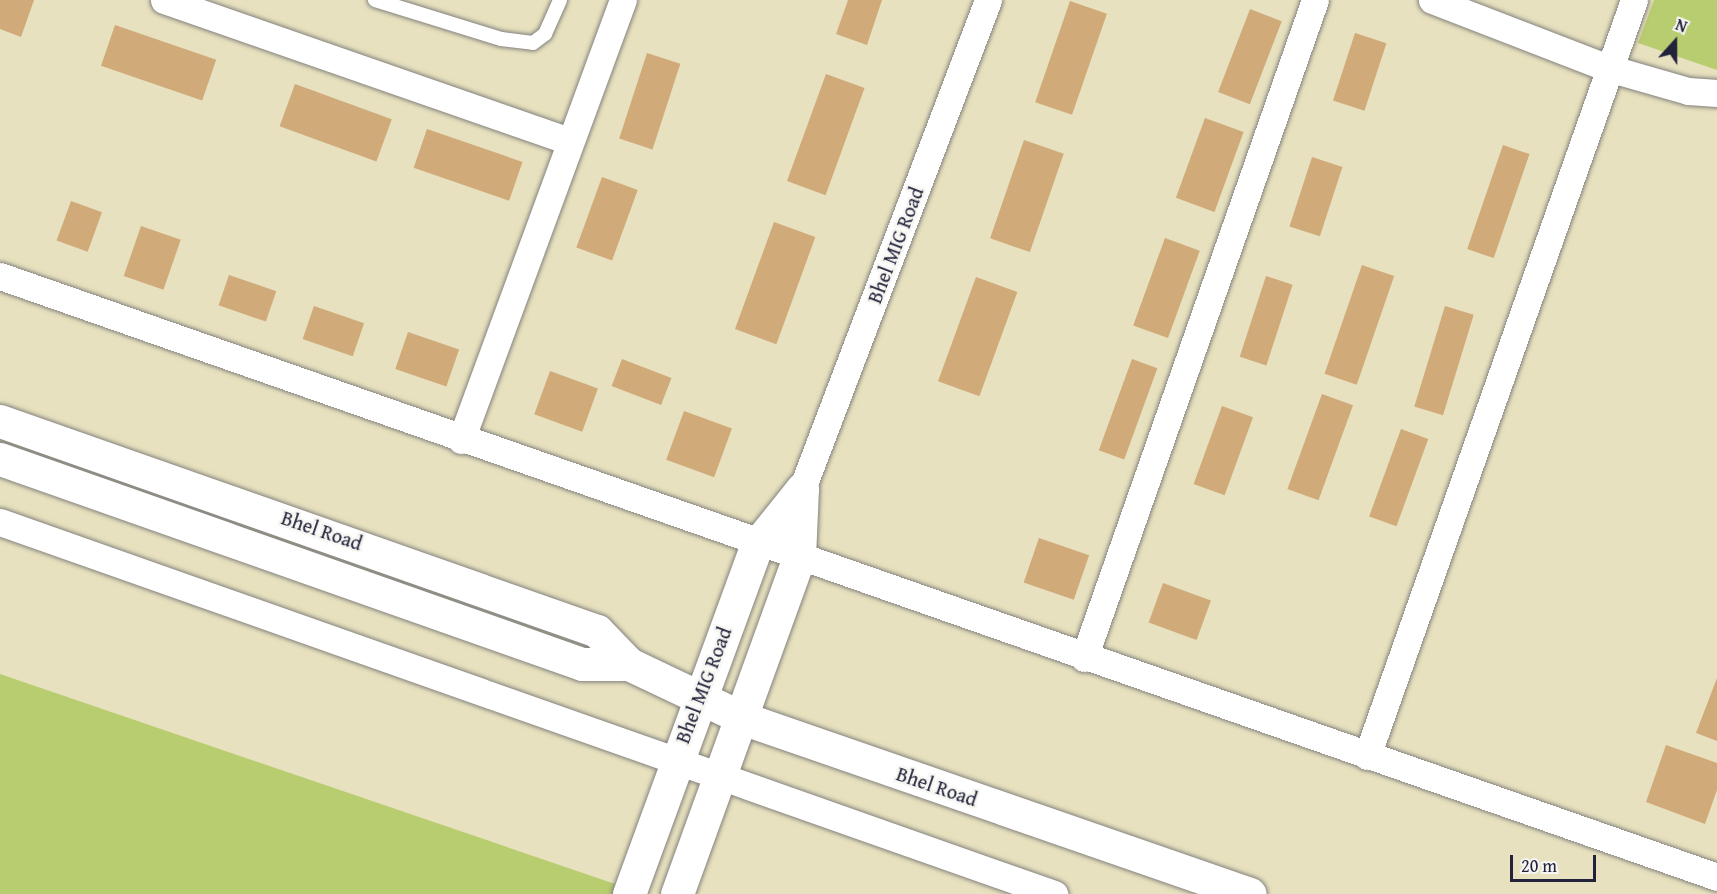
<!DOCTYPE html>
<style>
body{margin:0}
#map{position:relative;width:1717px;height:894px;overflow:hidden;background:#e7e1bf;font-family:"Gentium Book Plus",serif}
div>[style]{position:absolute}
.green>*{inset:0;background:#b8cc70}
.building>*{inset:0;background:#d0aa79;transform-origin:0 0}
.roads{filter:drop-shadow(0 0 2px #84827d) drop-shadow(0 0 2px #84827d)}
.service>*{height:14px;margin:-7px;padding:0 7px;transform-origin:7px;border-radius:7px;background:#fff}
.minor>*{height:27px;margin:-13.5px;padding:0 13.5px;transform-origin:13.5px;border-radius:13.5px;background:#fff}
.tertiary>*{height:33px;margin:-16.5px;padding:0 16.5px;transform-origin:16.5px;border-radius:16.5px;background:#fff}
span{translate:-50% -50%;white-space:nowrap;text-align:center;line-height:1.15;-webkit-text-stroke:5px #f6f6f2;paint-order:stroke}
.street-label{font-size:20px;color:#22223b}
.north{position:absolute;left:1645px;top:12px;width:60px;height:60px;-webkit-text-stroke:4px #f6f6f2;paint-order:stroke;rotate:21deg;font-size:16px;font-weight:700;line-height:24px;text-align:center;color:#22223b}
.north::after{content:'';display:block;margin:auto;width:21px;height:27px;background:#22223b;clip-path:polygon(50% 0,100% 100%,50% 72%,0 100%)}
.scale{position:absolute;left:1510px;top:855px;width:86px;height:27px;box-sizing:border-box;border:3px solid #22223b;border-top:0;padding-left:8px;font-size:18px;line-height:21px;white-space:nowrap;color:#22223b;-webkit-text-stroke:4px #f6f6f2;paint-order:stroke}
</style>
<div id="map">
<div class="green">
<i style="clip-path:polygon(1654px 0,1717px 0,1717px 70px,1638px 43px)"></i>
<i style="clip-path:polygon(0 674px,621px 886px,618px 894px,0 894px)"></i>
</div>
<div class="building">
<i style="clip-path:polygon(0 0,34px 0,21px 37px,0 29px)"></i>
<i style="clip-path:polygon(848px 0,882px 0,867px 45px,836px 34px)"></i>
<i style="left:1070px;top:1px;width:39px;height:107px;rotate:19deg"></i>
<i style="left:1250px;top:9px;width:34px;height:89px;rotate:21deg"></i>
<i style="left:115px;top:25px;width:107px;height:43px;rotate:19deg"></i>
<i style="left:1355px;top:33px;width:33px;height:71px;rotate:18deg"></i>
<i style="left:647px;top:53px;width:35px;height:90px;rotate:18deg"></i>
<i style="left:826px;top:74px;width:41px;height:114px;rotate:20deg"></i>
<i style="left:295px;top:84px;width:103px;height:45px;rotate:20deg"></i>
<i style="left:1205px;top:118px;width:41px;height:85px;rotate:20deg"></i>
<i style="left:427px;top:129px;width:101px;height:41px;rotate:19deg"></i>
<i style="left:1024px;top:140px;width:42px;height:104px;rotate:19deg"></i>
<i style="left:1503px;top:145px;width:28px;height:110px;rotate:19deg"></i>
<i style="left:1312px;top:157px;width:32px;height:73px;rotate:18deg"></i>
<i style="left:602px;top:177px;width:38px;height:75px;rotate:20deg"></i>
<i style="left:71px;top:201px;width:33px;height:42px;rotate:20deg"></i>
<i style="left:774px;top:222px;width:44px;height:114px;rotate:20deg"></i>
<i style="left:141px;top:226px;width:42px;height:53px;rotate:19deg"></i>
<i style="left:1165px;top:238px;width:37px;height:93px;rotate:20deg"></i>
<i style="left:1362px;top:265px;width:34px;height:115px;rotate:19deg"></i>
<i style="left:229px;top:275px;width:50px;height:32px;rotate:19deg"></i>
<i style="left:1266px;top:276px;width:28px;height:85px;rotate:18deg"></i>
<i style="left:976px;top:277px;width:44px;height:111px;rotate:20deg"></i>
<i style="left:314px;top:306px;width:53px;height:35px;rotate:19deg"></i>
<i style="left:1445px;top:306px;width:30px;height:105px;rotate:17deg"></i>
<i style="left:408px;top:332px;width:54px;height:39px;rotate:19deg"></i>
<i style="left:622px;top:359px;width:53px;height:29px;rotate:21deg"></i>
<i style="left:1132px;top:359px;width:27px;height:97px;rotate:20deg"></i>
<i style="left:550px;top:371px;width:51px;height:46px;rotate:20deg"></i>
<i style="left:1322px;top:394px;width:33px;height:101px;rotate:20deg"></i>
<i style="left:1222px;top:406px;width:33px;height:83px;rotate:20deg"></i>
<i style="left:684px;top:411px;width:51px;height:52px;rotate:20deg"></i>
<i style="left:1401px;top:429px;width:29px;height:93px;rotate:20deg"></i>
<i style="left:1039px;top:538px;width:53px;height:47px;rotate:19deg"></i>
<i style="left:1163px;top:583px;width:51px;height:42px;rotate:20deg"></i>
<i style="clip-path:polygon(1717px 678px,1717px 741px,1696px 733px)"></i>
<i style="clip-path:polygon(1666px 745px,1717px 763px,1717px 790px,1705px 824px,1646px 802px)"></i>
</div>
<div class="roads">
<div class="service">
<i style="left:375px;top:0;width:132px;rotate:17.2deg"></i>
<i style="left:501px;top:39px;width:32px;rotate:7deg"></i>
<i style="left:533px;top:43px;width:15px;rotate:-37deg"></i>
<i style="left:545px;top:34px;width:37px;rotate:-66deg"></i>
</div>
<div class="minor">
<i style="left:164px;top:0;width:429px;rotate:19.2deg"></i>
<i style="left:1432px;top:0;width:189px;rotate:21.1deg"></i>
<i style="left:1608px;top:68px;width:83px;rotate:16deg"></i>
<i style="left:1688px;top:91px;width:29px;rotate:4deg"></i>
<i style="left:0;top:276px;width:1819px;rotate:19.29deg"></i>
<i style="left:461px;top:440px;width:469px;rotate:-69.8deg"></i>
<i style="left:802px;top:489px;width:523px;rotate:-69.17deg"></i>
<i style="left:0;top:522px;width:1118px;rotate:19.44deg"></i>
<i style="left:1084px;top:658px;width:697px;rotate:-70.66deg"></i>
<i style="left:1367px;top:756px;width:802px;rotate:-70.55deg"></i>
</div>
<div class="tertiary">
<i style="left:0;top:421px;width:633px;rotate:19.38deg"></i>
<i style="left:597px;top:631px;width:46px;rotate:45.9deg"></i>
<i style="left:629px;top:664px;width:128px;rotate:25.4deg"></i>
<i style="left:745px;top:719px;width:534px;rotate:19.11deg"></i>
<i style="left:0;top:459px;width:617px;rotate:19.4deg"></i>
<i style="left:582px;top:664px;width:47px"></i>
<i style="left:629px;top:894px;width:372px;rotate:-69.9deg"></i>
<i style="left:757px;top:545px;width:72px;rotate:-51.2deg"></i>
<i style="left:677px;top:894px;width:358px;rotate:-70.1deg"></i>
<i style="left:799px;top:557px;width:68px;rotate:-87.5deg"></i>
</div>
</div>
<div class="street-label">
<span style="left:895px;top:245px;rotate:-69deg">Bhel MIG Road</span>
<span style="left:322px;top:530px;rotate:19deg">Bhel Road</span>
<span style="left:703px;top:685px;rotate:-69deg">Bhel MIG Road</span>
<span style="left:937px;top:786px;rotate:19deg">Bhel Road</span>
</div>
<div class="north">N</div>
<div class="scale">20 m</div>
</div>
